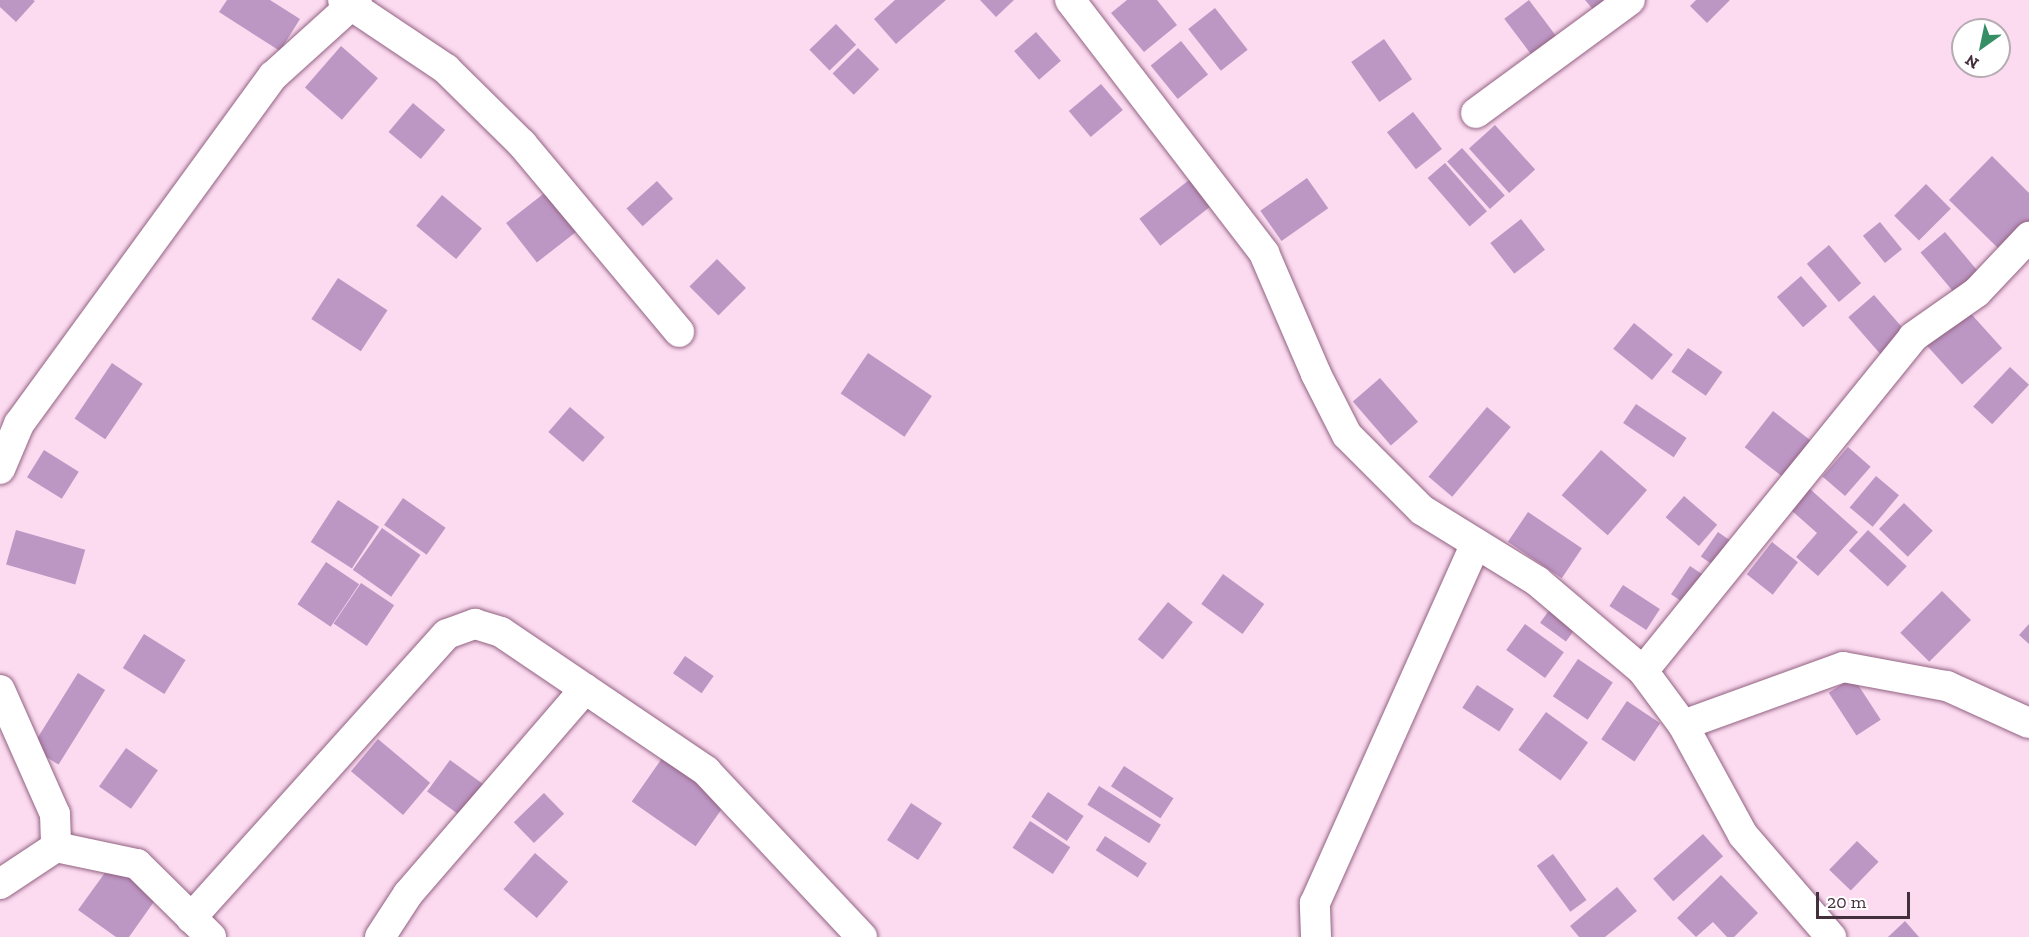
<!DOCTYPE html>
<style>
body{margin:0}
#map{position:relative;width:2029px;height:937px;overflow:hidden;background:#fcdbf0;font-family:"Zilla Slab",serif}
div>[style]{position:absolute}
.building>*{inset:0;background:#bc97c4;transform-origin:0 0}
.roads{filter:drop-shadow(0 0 2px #926282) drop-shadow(0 0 2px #926282)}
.street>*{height:30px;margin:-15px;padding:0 15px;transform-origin:15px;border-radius:15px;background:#fff}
span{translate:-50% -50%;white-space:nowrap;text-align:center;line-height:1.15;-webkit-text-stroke:4.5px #fff;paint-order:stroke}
.north{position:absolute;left:1951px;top:18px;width:60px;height:60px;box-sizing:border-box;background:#fff;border:2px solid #b4acb1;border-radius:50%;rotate:213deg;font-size:16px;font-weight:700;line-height:24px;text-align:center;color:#442f3d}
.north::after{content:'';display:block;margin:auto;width:21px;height:27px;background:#358f65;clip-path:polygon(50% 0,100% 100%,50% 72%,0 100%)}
.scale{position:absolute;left:1816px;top:892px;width:94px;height:27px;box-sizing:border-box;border:3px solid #442f3d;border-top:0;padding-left:8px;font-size:18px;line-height:21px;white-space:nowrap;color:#442f3d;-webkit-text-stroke:4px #fff;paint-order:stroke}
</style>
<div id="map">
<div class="building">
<i style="clip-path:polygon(0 0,33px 0,35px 1px,16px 22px,0 7px)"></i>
<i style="clip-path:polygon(227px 0,270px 0,300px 19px,280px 51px,219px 12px)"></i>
<i style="clip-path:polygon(895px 0,946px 0,896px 44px,874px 19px)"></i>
<i style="clip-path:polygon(980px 0,1014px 0,996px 17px)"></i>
<i style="clip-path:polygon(1127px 0,1157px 0,1177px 25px,1144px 52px,1111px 13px)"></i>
<i style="left:1529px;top:0;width:50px;height:31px;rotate:53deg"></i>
<i style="clip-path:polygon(1585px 0,1612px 0,1601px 19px)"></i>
<i style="clip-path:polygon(1696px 0,1730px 0,1707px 23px,1690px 6px)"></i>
<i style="left:1215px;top:8px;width:53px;height:34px;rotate:52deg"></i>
<i style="left:836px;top:24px;width:29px;height:37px;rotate:46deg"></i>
<i style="left:1036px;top:32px;width:38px;height:29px;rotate:49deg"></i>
<i style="left:1384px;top:39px;width:49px;height:40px;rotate:55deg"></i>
<i style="left:1181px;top:41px;width:43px;height:39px;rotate:51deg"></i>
<i style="left:341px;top:46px;width:49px;height:55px;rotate:41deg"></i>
<i style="left:858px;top:48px;width:30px;height:36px;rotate:45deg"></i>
<i style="left:1101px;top:84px;width:34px;height:42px;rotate:50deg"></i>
<i style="left:413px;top:103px;width:42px;height:38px;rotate:40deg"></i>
<i style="left:1413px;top:112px;width:47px;height:33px;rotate:52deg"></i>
<i style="left:1495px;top:125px;width:60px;height:35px;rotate:48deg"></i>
<i style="left:1462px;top:148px;width:64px;height:20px;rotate:48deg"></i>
<i style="clip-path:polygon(1992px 156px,2029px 193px,2029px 229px,2004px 254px,1949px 200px)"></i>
<i style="left:1445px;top:163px;width:64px;height:23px;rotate:49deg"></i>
<i style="left:1193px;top:177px;width:34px;height:68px;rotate:52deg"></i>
<i style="left:1307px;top:178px;width:37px;height:57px;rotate:55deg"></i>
<i style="left:657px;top:181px;width:24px;height:41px;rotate:48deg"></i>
<i style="left:1926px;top:184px;width:35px;height:45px;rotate:45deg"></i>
<i style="left:551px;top:188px;width:50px;height:57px;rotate:52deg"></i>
<i style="left:442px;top:195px;width:52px;height:40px;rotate:40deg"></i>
<i style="left:1521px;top:219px;width:39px;height:39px;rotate:52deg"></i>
<i style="left:1880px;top:222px;width:35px;height:22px;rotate:51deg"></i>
<i style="left:1945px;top:232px;width:61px;height:32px;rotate:50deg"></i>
<i style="left:1829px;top:245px;width:50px;height:29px;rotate:50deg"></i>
<i style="left:717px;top:259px;width:41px;height:39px;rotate:45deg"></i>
<i style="left:1801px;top:276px;width:40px;height:32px;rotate:49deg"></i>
<i style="left:338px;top:278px;width:59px;height:49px;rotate:33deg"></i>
<i style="left:1874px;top:295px;width:53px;height:34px;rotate:49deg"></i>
<i style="left:1964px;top:306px;width:57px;height:54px;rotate:48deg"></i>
<i style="left:1634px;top:323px;width:50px;height:33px;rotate:39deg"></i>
<i style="left:1688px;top:348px;width:42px;height:29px;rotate:35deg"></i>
<i style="left:868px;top:353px;width:77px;height:49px;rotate:34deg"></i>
<i style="left:112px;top:363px;width:37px;height:67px;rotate:34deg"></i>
<i style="left:2010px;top:367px;width:26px;height:54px;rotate:43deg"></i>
<i style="left:1380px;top:378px;width:58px;height:36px;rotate:49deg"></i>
<i style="left:1636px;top:404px;width:61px;height:23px;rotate:34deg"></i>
<i style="left:570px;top:407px;width:46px;height:33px;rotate:41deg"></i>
<i style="left:1487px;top:407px;width:31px;height:91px;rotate:40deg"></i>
<i style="left:1773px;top:411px;width:51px;height:46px;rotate:38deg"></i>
<i style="left:1848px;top:447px;width:30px;height:39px;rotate:41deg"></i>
<i style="left:44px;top:450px;width:41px;height:32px;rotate:32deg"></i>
<i style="left:1601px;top:450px;width:61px;height:60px;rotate:41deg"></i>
<i style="left:1876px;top:476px;width:30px;height:41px;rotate:40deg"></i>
<i style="clip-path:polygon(1810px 489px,1858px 532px,1818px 576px,1796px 557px,1817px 533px,1791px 510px)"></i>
<i style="left:1684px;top:496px;width:44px;height:28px;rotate:41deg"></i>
<i style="left:403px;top:498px;width:52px;height:33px;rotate:35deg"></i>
<i style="left:338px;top:500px;width:49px;height:50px;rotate:33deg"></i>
<i style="left:1904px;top:503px;width:40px;height:36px;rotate:44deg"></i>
<i style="left:1528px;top:512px;width:65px;height:36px;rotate:34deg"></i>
<i style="left:382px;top:528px;width:47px;height:51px;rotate:35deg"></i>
<i style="left:16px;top:530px;width:72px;height:36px;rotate:16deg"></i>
<i style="left:1868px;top:530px;width:53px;height:28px;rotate:43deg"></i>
<i style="left:1718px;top:532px;width:21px;height:30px;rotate:35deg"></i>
<i style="left:1772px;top:542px;width:33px;height:41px;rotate:38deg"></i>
<i style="left:326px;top:562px;width:40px;height:51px;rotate:34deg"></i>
<i style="left:1690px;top:566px;width:18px;height:34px;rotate:34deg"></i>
<i style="left:1223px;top:574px;width:51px;height:37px;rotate:36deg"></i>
<i style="left:361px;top:583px;width:40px;height:49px;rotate:34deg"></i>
<i style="left:1623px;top:585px;width:44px;height:25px;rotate:33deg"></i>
<i style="left:1942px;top:591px;width:41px;height:59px;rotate:45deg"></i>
<i style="left:1168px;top:602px;width:32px;height:48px;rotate:39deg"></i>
<i style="left:1553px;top:605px;width:32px;height:22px;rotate:36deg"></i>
<i style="left:1525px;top:624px;width:48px;height:32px;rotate:36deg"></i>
<i style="clip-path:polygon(2029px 624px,2029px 644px,2019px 635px)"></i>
<i style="left:144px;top:634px;width:49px;height:40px;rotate:32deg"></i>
<i style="left:685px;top:656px;width:35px;height:21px;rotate:35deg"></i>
<i style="left:1578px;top:659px;width:42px;height:45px;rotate:34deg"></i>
<i style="left:78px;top:673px;width:32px;height:88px;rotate:32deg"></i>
<i style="left:1853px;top:677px;width:51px;height:29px;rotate:57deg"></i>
<i style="left:1477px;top:685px;width:44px;height:27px;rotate:33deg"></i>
<i style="left:1627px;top:701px;width:40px;height:46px;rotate:34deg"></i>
<i style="left:1546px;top:712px;width:52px;height:47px;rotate:36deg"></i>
<i style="left:378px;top:739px;width:68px;height:42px;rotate:40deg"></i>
<i style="left:126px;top:748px;width:39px;height:47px;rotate:35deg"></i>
<i style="left:665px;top:754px;width:78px;height:58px;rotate:35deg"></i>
<i style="left:450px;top:760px;width:51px;height:39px;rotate:36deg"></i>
<i style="left:1124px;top:766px;width:59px;height:24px;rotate:33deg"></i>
<i style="left:1099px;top:786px;width:73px;height:22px;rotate:32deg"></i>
<i style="left:1048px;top:792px;width:43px;height:30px;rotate:34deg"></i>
<i style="left:544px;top:793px;width:29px;height:42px;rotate:46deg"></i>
<i style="left:911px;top:803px;width:37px;height:44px;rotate:33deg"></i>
<i style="left:1030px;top:821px;width:48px;height:32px;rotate:33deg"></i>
<i style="left:1703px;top:834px;width:30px;height:67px;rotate:48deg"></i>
<i style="left:1105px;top:836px;width:50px;height:17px;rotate:33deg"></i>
<i style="left:1857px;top:841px;width:30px;height:40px;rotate:44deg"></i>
<i style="left:535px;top:853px;width:44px;height:48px;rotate:41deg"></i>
<i style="left:1553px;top:854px;width:57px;height:20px;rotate:54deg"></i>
<i style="clip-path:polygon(112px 863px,158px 896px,129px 937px,116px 937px,78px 910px)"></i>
<i style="clip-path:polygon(1721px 875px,1758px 913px,1734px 937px,1727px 937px,1713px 922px,1696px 937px,1677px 918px)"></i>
<i style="clip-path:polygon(1617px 887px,1637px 911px,1605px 937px,1579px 937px,1570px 926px)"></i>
<i style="clip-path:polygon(1905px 921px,1919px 937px,1888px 937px)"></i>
</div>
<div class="roads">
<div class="street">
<i style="left:343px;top:0;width:124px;rotate:33.8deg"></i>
<i style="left:446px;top:69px;width:107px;rotate:44.6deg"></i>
<i style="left:522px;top:144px;width:245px;rotate:50.1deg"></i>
<i style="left:1070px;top:0;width:319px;rotate:52.5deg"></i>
<i style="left:1264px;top:253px;width:132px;rotate:66.7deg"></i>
<i style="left:1316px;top:374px;width:68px;rotate:63.1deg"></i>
<i style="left:1347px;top:435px;width:106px;rotate:45deg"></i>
<i style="left:1422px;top:510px;width:135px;rotate:31.7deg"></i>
<i style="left:1537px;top:581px;width:139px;rotate:40.3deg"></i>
<i style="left:1643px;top:671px;width:67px;rotate:53.5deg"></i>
<i style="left:1683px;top:725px;width:125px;rotate:61.4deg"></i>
<i style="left:1743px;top:835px;width:135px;rotate:49.2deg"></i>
<i style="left:1476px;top:113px;width:191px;rotate:-36.3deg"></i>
<i style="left:0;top:469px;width:49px;rotate:-67.1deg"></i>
<i style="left:19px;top:424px;width:431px;rotate:-53.9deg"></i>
<i style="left:273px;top:76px;width:113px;rotate:-42.1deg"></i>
<i style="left:1643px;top:671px;width:429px;rotate:-51deg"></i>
<i style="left:1913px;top:337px;width:78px;rotate:-35.1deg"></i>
<i style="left:1977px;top:292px;width:76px;rotate:-46.6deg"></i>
<i style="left:0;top:690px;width:136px;rotate:66.1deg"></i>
<i style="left:55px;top:814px;width:33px;rotate:88deg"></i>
<i style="left:56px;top:847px;width:67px;rotate:146.5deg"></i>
<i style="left:1683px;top:725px;width:170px;rotate:-19.9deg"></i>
<i style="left:1843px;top:667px;width:106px;rotate:10.4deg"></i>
<i style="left:1947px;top:686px;width:90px;rotate:24.3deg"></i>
<i style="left:56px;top:847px;width:83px;rotate:11.9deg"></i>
<i style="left:137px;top:864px;width:104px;rotate:44.6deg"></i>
<i style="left:191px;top:918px;width:382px;rotate:-48deg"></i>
<i style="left:447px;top:634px;width:30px;rotate:-20deg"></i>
<i style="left:475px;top:624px;width:27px;rotate:17deg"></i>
<i style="left:501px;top:632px;width:248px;rotate:34.1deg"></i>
<i style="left:706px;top:771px;width:228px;rotate:46.8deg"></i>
<i style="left:380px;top:937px;width:51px;rotate:-56.9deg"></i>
<i style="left:408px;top:894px;width:271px;rotate:-49.2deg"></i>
<i style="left:1316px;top:937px;width:34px;rotate:-92deg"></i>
<i style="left:1315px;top:903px;width:394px;rotate:-65.9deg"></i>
</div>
</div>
<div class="north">N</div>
<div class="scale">20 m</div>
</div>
